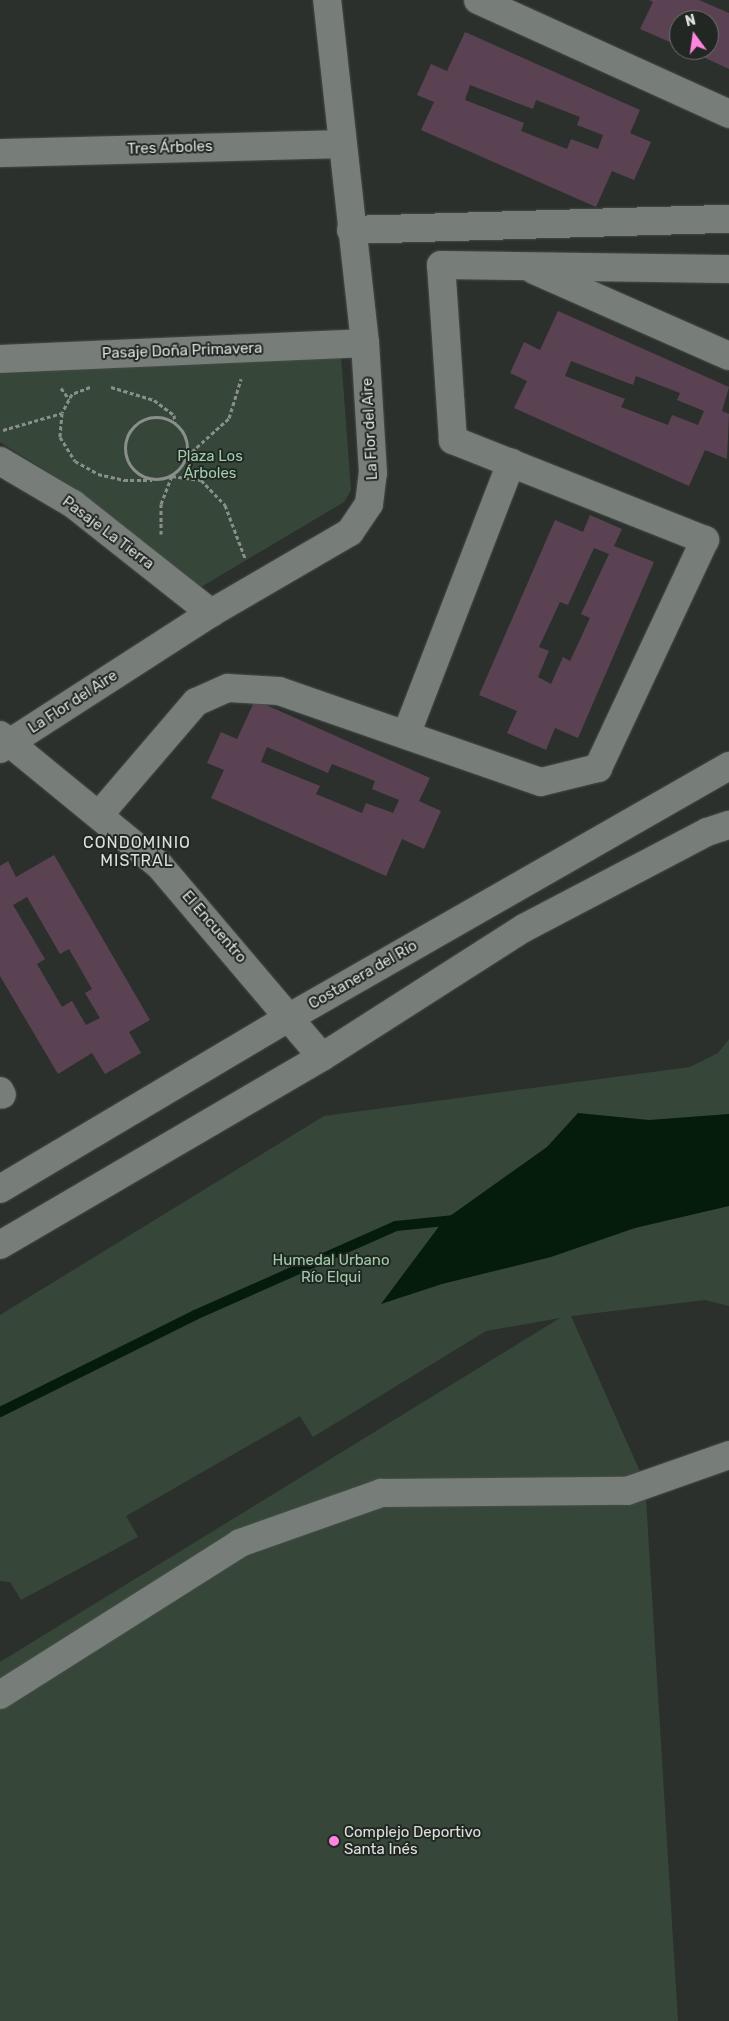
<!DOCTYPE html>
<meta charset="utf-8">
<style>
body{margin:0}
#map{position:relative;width:729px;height:2021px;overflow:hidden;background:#2b302c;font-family:Rubik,sans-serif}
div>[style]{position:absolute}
.green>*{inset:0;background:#364739}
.water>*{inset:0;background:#051b0b}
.stream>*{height:10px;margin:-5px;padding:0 5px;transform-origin:5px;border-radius:5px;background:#051b0b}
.building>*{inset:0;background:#5b4253}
.path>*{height:3px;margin-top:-1.5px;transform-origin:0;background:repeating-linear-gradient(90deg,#8a8f8b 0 4px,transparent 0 6.5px)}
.path>.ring{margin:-1.5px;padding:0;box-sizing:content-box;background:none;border:3px solid #8a8f8b;border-radius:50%}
.roads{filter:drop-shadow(0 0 1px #484c49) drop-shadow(0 0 1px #484c49)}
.minor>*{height:28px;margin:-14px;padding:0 14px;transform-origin:14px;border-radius:14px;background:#777d78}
.dots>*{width:14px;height:14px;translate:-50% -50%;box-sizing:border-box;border:2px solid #222723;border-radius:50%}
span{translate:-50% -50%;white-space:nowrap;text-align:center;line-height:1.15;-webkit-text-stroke:4px #222723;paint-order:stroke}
.street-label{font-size:15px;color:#dde1de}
.park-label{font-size:15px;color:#9ecfa8}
.poi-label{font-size:15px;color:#dde1de}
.left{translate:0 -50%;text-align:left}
.neighbourhood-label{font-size:16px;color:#dae0db;letter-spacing:1px}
.north{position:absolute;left:669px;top:10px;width:50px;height:50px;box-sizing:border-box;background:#222723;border:1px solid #6d716e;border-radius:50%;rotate:346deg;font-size:14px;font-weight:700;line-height:20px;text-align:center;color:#dde1de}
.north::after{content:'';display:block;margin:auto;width:18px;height:22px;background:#ff85de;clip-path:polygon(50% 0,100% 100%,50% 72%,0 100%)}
</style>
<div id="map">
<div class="green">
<i style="clip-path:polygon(341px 356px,351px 490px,344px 502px,201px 587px,79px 491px,0 442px,0 374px)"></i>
<i style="clip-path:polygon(729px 1039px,729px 1306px,705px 1300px,571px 1316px,645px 1483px,678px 2021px,0 2021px,0 1662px,560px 1318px,486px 1331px,313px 1437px,300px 1416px,126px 1516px,138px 1537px,21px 1600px,10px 1582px,0 1581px,0 1315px,324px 1116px,690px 1067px,718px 1053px)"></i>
</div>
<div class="water">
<i style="clip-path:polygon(578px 1113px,649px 1120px,729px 1114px,729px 1206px,635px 1228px,551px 1257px,442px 1284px,381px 1304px,443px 1221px,547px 1147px)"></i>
</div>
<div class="stream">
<i style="left:0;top:1412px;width:218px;rotate:-26.4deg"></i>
<i style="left:195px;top:1315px;width:220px;rotate:-23.9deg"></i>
<i style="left:396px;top:1226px;width:59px;rotate:-5.8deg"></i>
</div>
<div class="building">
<i style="clip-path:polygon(649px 0,699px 0,729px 13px,729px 69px,688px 50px,709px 50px,709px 20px,679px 20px,679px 46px,640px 29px,653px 2px)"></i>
<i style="clip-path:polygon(evenodd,465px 32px,640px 110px,630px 133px,651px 142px,634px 180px,612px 171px,596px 207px,421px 130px,434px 102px,417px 95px,431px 64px,447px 71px,465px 32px,470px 85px,533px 109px,536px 100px,580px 117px,577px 125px,603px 135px,598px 149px,571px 139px,567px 149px,521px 131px,524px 123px,465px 100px,470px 85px)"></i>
<i style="clip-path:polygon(evenodd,558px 311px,729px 387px,722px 411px,729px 414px,727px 459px,705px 450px,689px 486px,514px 408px,527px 381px,510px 373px,524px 342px,540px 350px,558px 311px,571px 361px,633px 385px,636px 376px,680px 393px,677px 400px,704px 411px,698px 425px,672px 415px,668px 425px,621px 407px,625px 399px,565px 376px,571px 361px)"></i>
<i style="clip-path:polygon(evenodd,590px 515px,622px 529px,614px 546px,654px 562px,578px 738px,555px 728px,546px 750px,507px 733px,517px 711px,479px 695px,555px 520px,583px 532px,590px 515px,594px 548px,609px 554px,581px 614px,590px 618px,570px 661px,563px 657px,551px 684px,538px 677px,549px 651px,539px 647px,560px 602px,568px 605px,594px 548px)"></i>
<i style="clip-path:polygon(evenodd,255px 700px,430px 778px,419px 801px,441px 811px,424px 849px,402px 839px,386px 876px,211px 798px,224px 770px,207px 763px,221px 732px,237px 739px,255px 700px,267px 747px,328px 773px,332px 764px,375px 781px,372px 789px,399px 800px,393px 813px,366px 803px,362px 813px,316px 794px,320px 786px,261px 762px,267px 747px)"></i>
<i style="clip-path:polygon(evenodd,54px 855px,150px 1020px,129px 1032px,141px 1053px,105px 1074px,92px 1053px,58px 1074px,0 976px,0 866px,8px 861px,16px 877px,54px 855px,27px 897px,60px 954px,69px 949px,92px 989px,85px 993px,100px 1018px,86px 1025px,72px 1001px,62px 1007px,37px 964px,45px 959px,13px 905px,27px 897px)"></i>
</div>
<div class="path">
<i style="left:90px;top:387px;width:19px;rotate:159deg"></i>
<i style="left:72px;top:394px;width:21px;rotate:118deg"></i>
<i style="left:62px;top:413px;width:24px;rotate:95deg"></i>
<i style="left:60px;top:437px;width:28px;rotate:58deg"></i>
<i style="left:75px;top:461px;width:26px;rotate:29deg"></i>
<i style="left:98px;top:474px;width:27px;rotate:13deg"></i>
<i style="left:124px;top:480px;width:28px"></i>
<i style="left:111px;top:387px;width:45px;rotate:16.8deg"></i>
<i style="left:154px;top:400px;width:25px;rotate:37deg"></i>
<i style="left:174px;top:415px;width:8px;rotate:83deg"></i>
<i style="left:61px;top:388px;width:14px;rotate:54deg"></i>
<i class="ring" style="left:125px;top:417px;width:59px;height:59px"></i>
<i style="left:3px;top:430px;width:61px;rotate:-16.1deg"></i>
<i style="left:187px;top:456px;width:57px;rotate:-42.1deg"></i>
<i style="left:229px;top:418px;width:41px;rotate:-72.9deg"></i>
<i style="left:161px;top:534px;width:30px;rotate:-90deg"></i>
<i style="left:161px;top:504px;width:30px;rotate:-69deg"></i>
<i style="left:172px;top:476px;width:29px;rotate:8deg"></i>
<i style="left:201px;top:480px;width:35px;rotate:46deg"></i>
<i style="left:225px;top:505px;width:57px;rotate:69.3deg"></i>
</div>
<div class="roads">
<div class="minor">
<i style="left:478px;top:0;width:276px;rotate:24.4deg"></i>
<i style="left:0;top:153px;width:341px;rotate:-1.5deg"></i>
<i style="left:351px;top:230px;width:378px;rotate:-1.7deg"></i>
<i style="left:534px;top:270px;width:213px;rotate:23.8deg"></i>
<i style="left:0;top:359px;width:365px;rotate:-2.5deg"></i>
<i style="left:0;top:461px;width:85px;rotate:30.5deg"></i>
<i style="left:73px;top:504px;width:176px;rotate:38.3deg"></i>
<i style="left:0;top:735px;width:207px;rotate:39.3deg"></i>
<i style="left:160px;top:866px;width:250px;rotate:49.7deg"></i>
<i style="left:406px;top:735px;width:292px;rotate:-68.9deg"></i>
<i style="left:0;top:749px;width:251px;rotate:-32.8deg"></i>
<i style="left:211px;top:613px;width:161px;rotate:-30.2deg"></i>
<i style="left:350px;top:532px;width:34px;rotate:-56deg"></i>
<i style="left:369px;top:504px;width:31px;rotate:-83deg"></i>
<i style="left:373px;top:473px;width:130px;rotate:-93.5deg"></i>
<i style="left:365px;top:343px;width:345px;rotate:-96.3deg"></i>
<i style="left:99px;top:815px;width:149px;rotate:-49.4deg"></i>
<i style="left:196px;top:702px;width:35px;rotate:-24deg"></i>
<i style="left:228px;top:688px;width:51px;rotate:3.4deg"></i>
<i style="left:279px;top:691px;width:277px;rotate:19.2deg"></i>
<i style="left:541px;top:782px;width:59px;rotate:-13.8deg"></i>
<i style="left:598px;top:768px;width:252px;rotate:-64.9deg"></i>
<i style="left:705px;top:540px;width:271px;rotate:-158.4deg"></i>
<i style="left:453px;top:440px;width:175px;rotate:-93.9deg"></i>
<i style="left:441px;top:265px;width:288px;rotate:0.8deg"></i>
<i style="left:0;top:1091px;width:4px;rotate:63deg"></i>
<i style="left:0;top:1189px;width:337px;rotate:-30.7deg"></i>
<i style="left:290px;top:1017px;width:506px;rotate:-29.76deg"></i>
<i style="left:0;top:1245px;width:373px;rotate:-30.3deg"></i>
<i style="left:322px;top:1057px;width:240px;rotate:-32.6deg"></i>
<i style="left:524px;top:928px;width:207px;rotate:-27.7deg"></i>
<i style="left:707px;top:832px;width:23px;rotate:-18deg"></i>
<i style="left:0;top:1695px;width:284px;rotate:-32.3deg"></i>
<i style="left:240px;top:1543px;width:150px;rotate:-19.5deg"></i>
<i style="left:381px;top:1493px;width:246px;rotate:-0.5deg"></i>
<i style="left:627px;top:1491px;width:108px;rotate:-19.4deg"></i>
</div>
</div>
<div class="dots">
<i style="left:334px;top:1841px;background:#ff85de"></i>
</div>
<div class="street-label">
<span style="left:170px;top:148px;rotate:-2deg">Tres Árboles</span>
<span style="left:182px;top:351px;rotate:-2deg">Pasaje Doña Primavera</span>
<span style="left:370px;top:429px;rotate:-93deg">La Flor del Aire</span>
<span style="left:108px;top:533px;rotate:37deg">Pasaje La Tierra</span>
<span style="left:73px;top:702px;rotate:-33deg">La Flor del Aire</span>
<span style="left:214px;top:927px;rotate:49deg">El Encuentro</span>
<span style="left:363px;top:975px;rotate:-30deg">Costanera del Río</span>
</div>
<div class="park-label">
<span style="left:210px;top:465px">Plaza Los<br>Árboles</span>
<span style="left:331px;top:1269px">Humedal Urbano<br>Río Elqui</span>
</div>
<div class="poi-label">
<span class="left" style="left:344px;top:1841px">Complejo Deportivo<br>Santa Inés</span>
</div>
<div class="neighbourhood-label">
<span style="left:137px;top:852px">CONDOMINIO<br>MISTRAL</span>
</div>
<div class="north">N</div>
</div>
